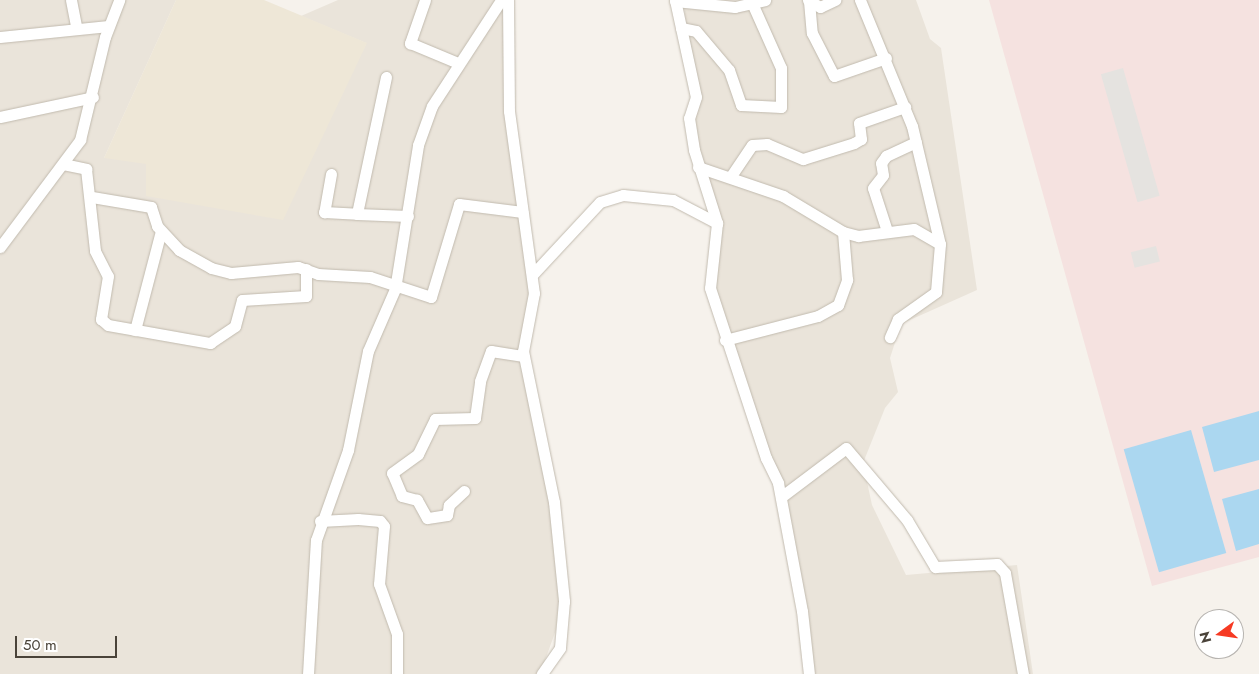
<!DOCTYPE html>
<style>
body{margin:0}
#map{position:relative;width:1259px;height:674px;overflow:hidden;background:#f6f2ec;font-family:Jost,sans-serif}
div>[style]{position:absolute}
.residential>*{inset:0;background:#eae4da}
.education>*{inset:0;background:#eee7d7}
.medical>*{inset:0;background:#f5e2e0}
.parking>*{inset:0;background:#e5e3e0;transform-origin:0 0}
.water>*{inset:0;background:#abd7f0;transform-origin:0 0}
.roads{filter:drop-shadow(0 0 1px #c1baae) drop-shadow(0 0 1px #c1baae)}
.street>*{height:11px;margin:-5.5px;padding:0 5.5px;transform-origin:5.5px;border-radius:5.5px;background:#fff}
span{translate:-50% -50%;white-space:nowrap;text-align:center;line-height:1.15;-webkit-text-stroke:4.5px #fff;paint-order:stroke}
.north{position:absolute;left:1194px;top:609px;width:50px;height:50px;box-sizing:border-box;background:#fff;border:1px solid #b7b4b0;border-radius:50%;rotate:256deg;font-size:14px;font-weight:700;line-height:20px;text-align:center;color:#4a4339}
.north::after{content:'';display:block;margin:auto;width:18px;height:22px;background:#f63a23;clip-path:polygon(50% 0,100% 100%,50% 72%,0 100%)}
.scale{position:absolute;left:15px;top:636px;width:102px;height:22px;box-sizing:border-box;border:2px solid #4a4339;border-top:0;padding-left:6px;font-size:15px;line-height:18px;white-space:nowrap;color:#4a4339;-webkit-text-stroke:4px #fff;paint-order:stroke}
</style>
<div id="map">
<div class="residential">
<i style="clip-path:polygon(0 0,176px 0,104px 158px,366px 43px,301px 16px,338px 0,512px 0,508px 70px,534px 268px,523px 374px,545px 447px,560px 590px,556px 630px,540px 674px,0 674px)"></i>
<i style="clip-path:polygon(683px 0,916px 0,930px 39px,941px 48px,977px 290px,901px 324px,890px 358px,898px 392px,885px 408px,863px 463px,872px 505px,906px 575px,1017px 565px,1033px 674px,811px 674px,807px 603px,755px 405px,723px 328px,709px 272px,717px 223px,692px 135px,696px 97px)"></i>
</div>
<div class="education">
<i style="clip-path:polygon(176px 0,264px 0,367px 43px,283px 220px,146px 196px,146px 164px,104px 158px)"></i>
</div>
<div class="medical">
<i style="clip-path:polygon(989px 0,1259px 0,1259px 557px,1152px 586px)"></i>
</div>
<div class="parking">
<i style="left:1123px;top:68px;width:133px;height:23px;rotate:74deg"></i>
<i style="left:1156px;top:246px;width:16px;height:26px;rotate:76deg"></i>
</div>
<div class="water">
<i style="clip-path:polygon(1259px 411px,1259px 460px,1214px 472px,1202px 427px)"></i>
<i style="left:1191px;top:430px;width:128px;height:70px;rotate:74deg"></i>
<i style="clip-path:polygon(1259px 489px,1259px 544px,1236px 551px,1222px 499px)"></i>
</div>
<div class="roads">
<div class="street">
<i style="left:71px;top:0;width:26px;rotate:79deg"></i>
<i style="left:425px;top:0;width:46px;rotate:109.2deg"></i>
<i style="left:410px;top:43px;width:52px;rotate:22.6deg"></i>
<i style="left:508px;top:0;width:111px;rotate:89.5deg"></i>
<i style="left:509px;top:111px;width:184px;rotate:82.2deg"></i>
<i style="left:534px;top:293px;width:59px;rotate:100.7deg"></i>
<i style="left:523px;top:351px;width:154px;rotate:78.4deg"></i>
<i style="left:554px;top:502px;width:100px;rotate:84.2deg"></i>
<i style="left:564px;top:601px;width:47px;rotate:94.9deg"></i>
<i style="left:560px;top:648px;width:32px;rotate:125deg"></i>
<i style="left:675px;top:0;width:99px;rotate:77.8deg"></i>
<i style="left:696px;top:97px;width:22px;rotate:108deg"></i>
<i style="left:689px;top:118px;width:32px;rotate:81deg"></i>
<i style="left:694px;top:150px;width:77px;rotate:72.5deg"></i>
<i style="left:717px;top:223px;width:65px;rotate:96.1deg"></i>
<i style="left:710px;top:288px;width:179px;rotate:71.8deg"></i>
<i style="left:766px;top:458px;width:28px;rotate:64deg"></i>
<i style="left:778px;top:483px;width:130px;rotate:79.4deg"></i>
<i style="left:802px;top:611px;width:63px;rotate:83.7deg"></i>
<i style="left:808px;top:0;width:14px;rotate:30deg"></i>
<i style="left:820px;top:7px;width:17px;rotate:-25deg"></i>
<i style="left:860px;top:0;width:136px;rotate:67.6deg"></i>
<i style="left:912px;top:126px;width:121px;rotate:76.7deg"></i>
<i style="left:940px;top:244px;width:48px;rotate:94.8deg"></i>
<i style="left:936px;top:292px;width:47px;rotate:144.6deg"></i>
<i style="left:898px;top:319px;width:20px;rotate:114deg"></i>
<i style="left:675px;top:1px;width:60px;rotate:5.7deg"></i>
<i style="left:735px;top:7px;width:31px;rotate:-13deg"></i>
<i style="left:809px;top:1px;width:32px;rotate:85deg"></i>
<i style="left:812px;top:33px;width:48px;rotate:62.9deg"></i>
<i style="left:834px;top:76px;width:55px;rotate:-19.1deg"></i>
<i style="left:681px;top:28px;width:15px;rotate:11deg"></i>
<i style="left:696px;top:31px;width:51px;rotate:49.8deg"></i>
<i style="left:729px;top:70px;width:37px;rotate:71deg"></i>
<i style="left:741px;top:105px;width:40px;rotate:2.9deg"></i>
<i style="left:781px;top:107px;width:39px;rotate:-90deg"></i>
<i style="left:781px;top:68px;width:71px;rotate:-114deg"></i>
<i style="left:0;top:37px;width:109px;rotate:-5.8deg"></i>
<i style="left:386px;top:77px;width:140px;rotate:102deg"></i>
<i style="left:357px;top:214px;width:51px;rotate:2.2deg"></i>
<i style="left:0;top:117px;width:95px;rotate:-12.1deg"></i>
<i style="left:63px;top:164px;width:24px;rotate:12deg"></i>
<i style="left:86px;top:169px;width:82px;rotate:83.7deg"></i>
<i style="left:95px;top:251px;width:28px;rotate:63deg"></i>
<i style="left:108px;top:276px;width:44px;rotate:99.2deg"></i>
<i style="left:101px;top:319px;width:9px;rotate:41deg"></i>
<i style="left:108px;top:325px;width:104px;rotate:10deg"></i>
<i style="left:210px;top:343px;width:30px;rotate:-34deg"></i>
<i style="left:235px;top:326px;width:27px;rotate:-75deg"></i>
<i style="left:242px;top:300px;width:64px;rotate:-3.6deg"></i>
<i style="left:306px;top:296px;width:27px;rotate:-90deg"></i>
<i style="left:698px;top:167px;width:90px;rotate:18.8deg"></i>
<i style="left:783px;top:196px;width:70px;rotate:31deg"></i>
<i style="left:843px;top:232px;width:16px;rotate:15deg"></i>
<i style="left:858px;top:236px;width:56px;rotate:-7.1deg"></i>
<i style="left:914px;top:229px;width:30px;rotate:30deg"></i>
<i style="left:331px;top:174px;width:39px;rotate:100deg"></i>
<i style="left:324px;top:212px;width:33px;rotate:3deg"></i>
<i style="left:731px;top:176px;width:37px;rotate:-56deg"></i>
<i style="left:752px;top:145px;width:15px;rotate:-4deg"></i>
<i style="left:767px;top:144px;width:39px;rotate:23deg"></i>
<i style="left:803px;top:159px;width:53px;rotate:-17.4deg"></i>
<i style="left:854px;top:143px;width:8px;rotate:-30deg"></i>
<i style="left:861px;top:139px;width:16px;rotate:-97deg"></i>
<i style="left:859px;top:123px;width:49px;rotate:-19.2deg"></i>
<i style="left:92px;top:197px;width:60px;rotate:9.6deg"></i>
<i style="left:151px;top:207px;width:20px;rotate:72deg"></i>
<i style="left:157px;top:226px;width:33px;rotate:47deg"></i>
<i style="left:179px;top:250px;width:37px;rotate:29deg"></i>
<i style="left:211px;top:268px;width:21px;rotate:14deg"></i>
<i style="left:231px;top:273px;width:67px;rotate:-5.1deg"></i>
<i style="left:298px;top:267px;width:21px;rotate:19deg"></i>
<i style="left:318px;top:274px;width:52px;rotate:3.3deg"></i>
<i style="left:370px;top:277px;width:64px;rotate:18.2deg"></i>
<i style="left:431px;top:297px;width:97px;rotate:-73.2deg"></i>
<i style="left:459px;top:204px;width:64px;rotate:7.2deg"></i>
<i style="left:887px;top:231px;width:45px;rotate:-108deg"></i>
<i style="left:873px;top:188px;width:16px;rotate:-52deg"></i>
<i style="left:883px;top:175px;width:12px;rotate:-99deg"></i>
<i style="left:881px;top:163px;width:9px;rotate:-54deg"></i>
<i style="left:886px;top:156px;width:33px;rotate:-25deg"></i>
<i style="left:0;top:247px;width:134px;rotate:-53.2deg"></i>
<i style="left:80px;top:140px;width:106px;rotate:-76.4deg"></i>
<i style="left:105px;top:37px;width:40px;rotate:-69deg"></i>
<i style="left:533px;top:274px;width:98px;rotate:-47.1deg"></i>
<i style="left:600px;top:202px;width:24px;rotate:-17deg"></i>
<i style="left:623px;top:195px;width:50px;rotate:5.7deg"></i>
<i style="left:673px;top:200px;width:50px;rotate:27.6deg"></i>
<i style="left:135px;top:330px;width:102px;rotate:-75.3deg"></i>
<i style="left:725px;top:340px;width:96px;rotate:-14.5deg"></i>
<i style="left:818px;top:316px;width:23px;rotate:-29deg"></i>
<i style="left:838px;top:305px;width:27px;rotate:-70deg"></i>
<i style="left:847px;top:280px;width:48px;rotate:-94.8deg"></i>
<i style="left:464px;top:491px;width:21px;rotate:137deg"></i>
<i style="left:449px;top:505px;width:10px;rotate:101deg"></i>
<i style="left:447px;top:515px;width:20px;rotate:171deg"></i>
<i style="left:427px;top:518px;width:21px;rotate:-119deg"></i>
<i style="left:417px;top:500px;width:16px;rotate:-165deg"></i>
<i style="left:402px;top:496px;width:25px;rotate:-113deg"></i>
<i style="left:392px;top:473px;width:32px;rotate:-36deg"></i>
<i style="left:418px;top:454px;width:39px;rotate:-64deg"></i>
<i style="left:435px;top:419px;width:40px;rotate:-1.4deg"></i>
<i style="left:475px;top:418px;width:37px;rotate:-82deg"></i>
<i style="left:480px;top:381px;width:32px;rotate:-70deg"></i>
<i style="left:491px;top:351px;width:33px;rotate:9deg"></i>
<i style="left:781px;top:497px;width:81px;rotate:-37deg"></i>
<i style="left:846px;top:448px;width:94px;rotate:49.7deg"></i>
<i style="left:907px;top:520px;width:55px;rotate:59.2deg"></i>
<i style="left:935px;top:567px;width:62px;rotate:-2.8deg"></i>
<i style="left:997px;top:564px;width:12px;rotate:48deg"></i>
<i style="left:1005px;top:573px;width:103px;rotate:79.9deg"></i>
<i style="left:320px;top:521px;width:38px;rotate:-3deg"></i>
<i style="left:358px;top:519px;width:22px;rotate:5deg"></i>
<i style="left:380px;top:521px;width:6px;rotate:51deg"></i>
<i style="left:384px;top:526px;width:58px;rotate:94.9deg"></i>
<i style="left:379px;top:584px;width:53px;rotate:70.2deg"></i>
<i style="left:397px;top:634px;width:40px;rotate:90deg"></i>
<i style="left:308px;top:674px;width:134px;rotate:-86.6deg"></i>
<i style="left:316px;top:540px;width:96px;rotate:-70.4deg"></i>
<i style="left:348px;top:450px;width:101px;rotate:-78.6deg"></i>
<i style="left:368px;top:351px;width:68px;rotate:-66.5deg"></i>
<i style="left:395px;top:289px;width:146px;rotate:-80.9deg"></i>
<i style="left:418px;top:145px;width:41px;rotate:-70.3deg"></i>
<i style="left:432px;top:106px;width:126px;rotate:-56.9deg"></i>
</div>
</div>
<div class="north">N</div>
<div class="scale">50 m</div>
</div>
